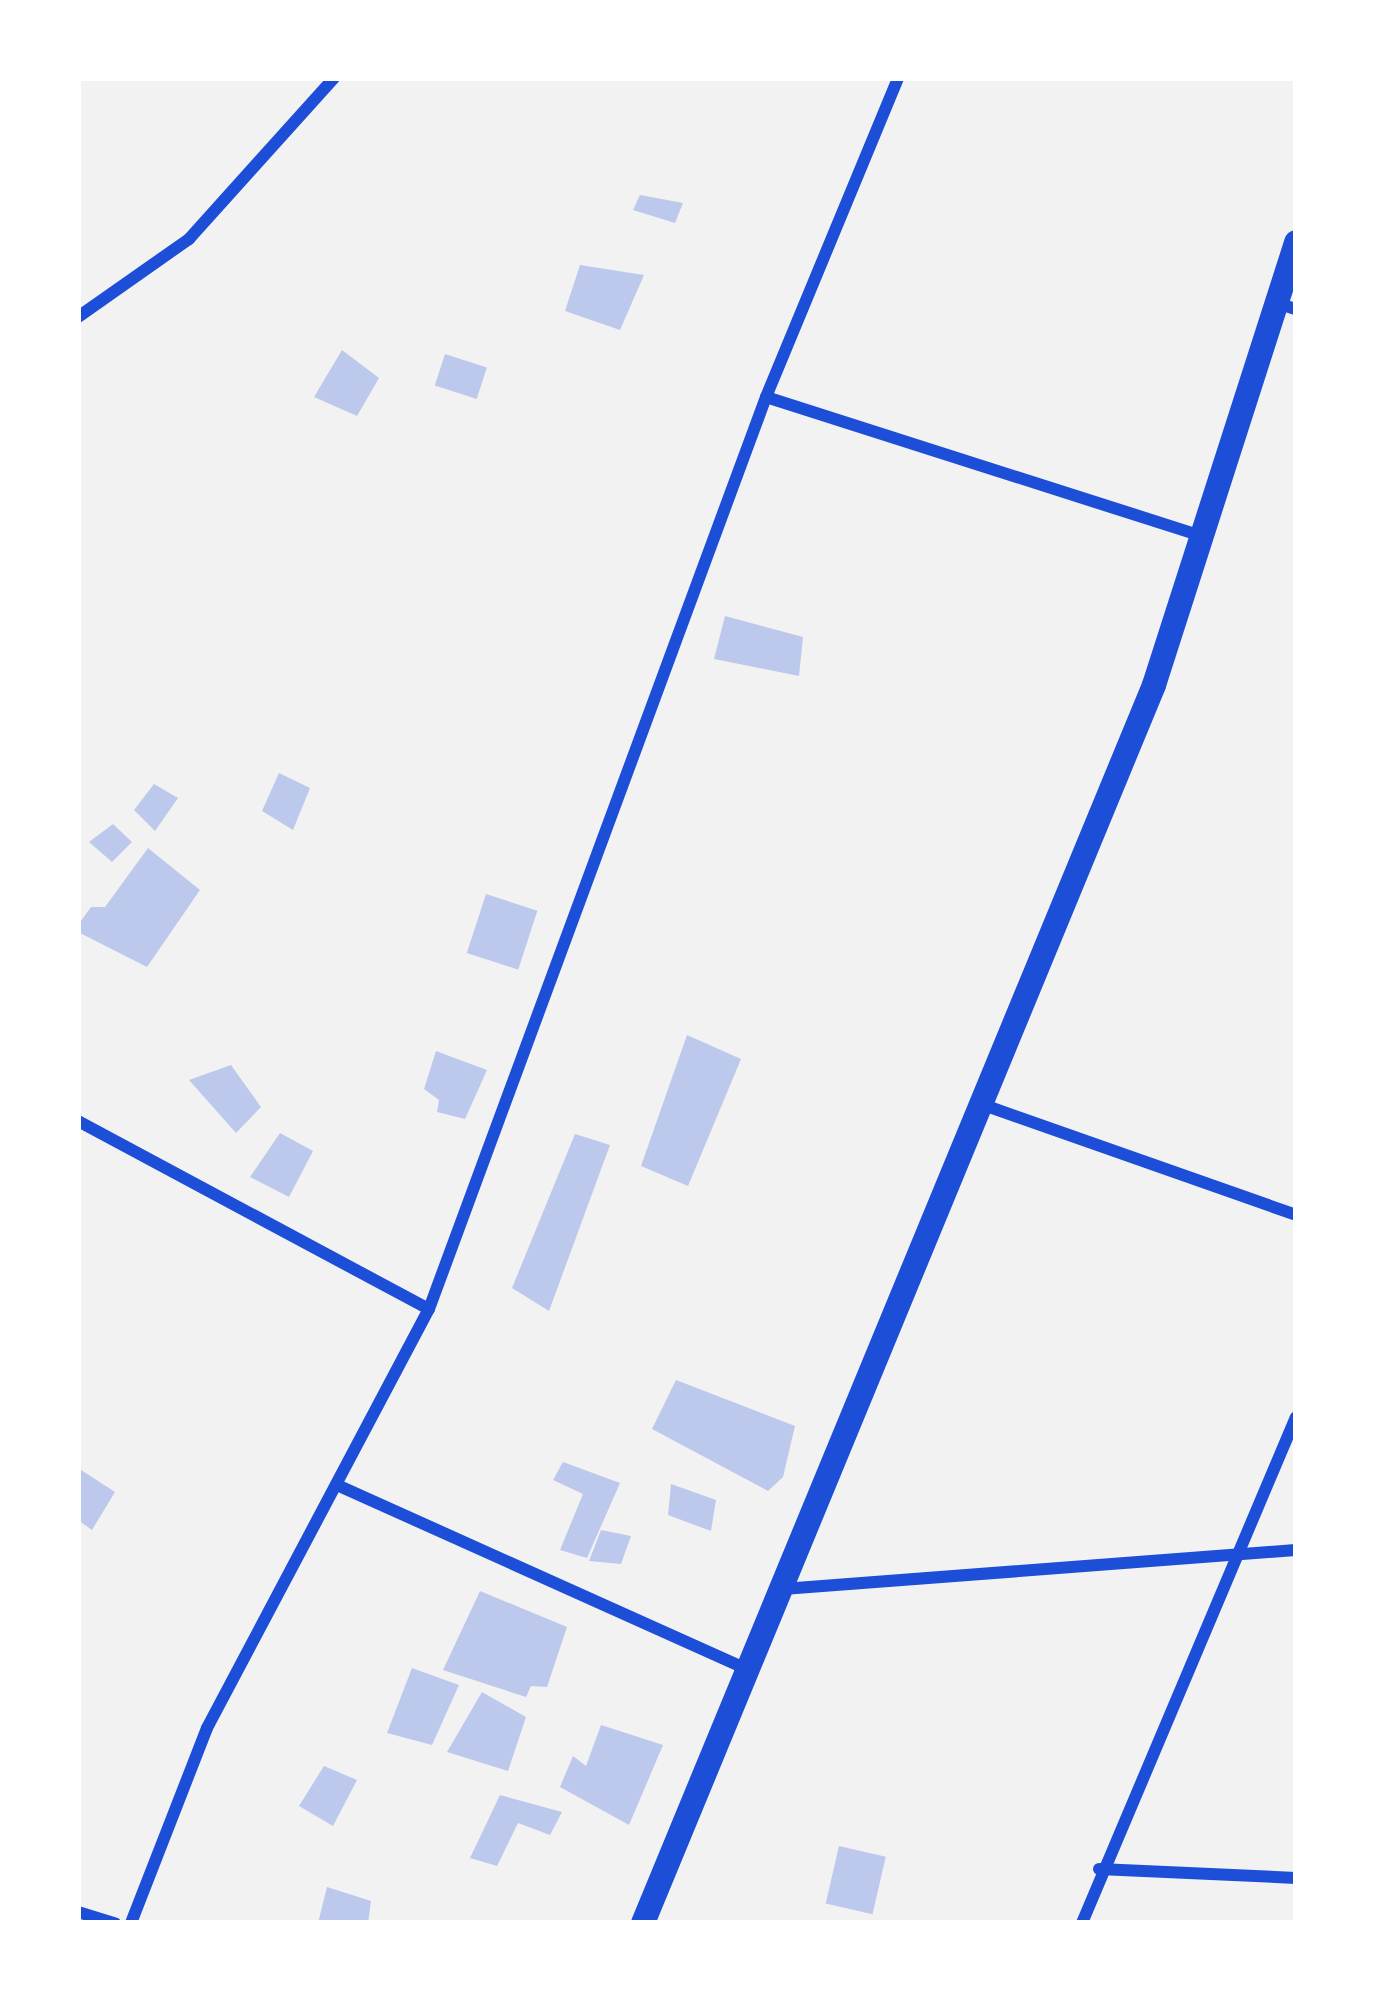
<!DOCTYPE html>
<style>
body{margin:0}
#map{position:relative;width:1374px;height:2001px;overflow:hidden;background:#f2f2f2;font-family:Manrope,sans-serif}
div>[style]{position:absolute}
.building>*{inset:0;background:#bdc9ec;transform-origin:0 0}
.minor>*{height:12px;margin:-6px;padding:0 6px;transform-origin:6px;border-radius:6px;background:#1d4ed8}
.primary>*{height:24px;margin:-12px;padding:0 12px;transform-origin:12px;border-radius:12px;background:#1d4ed8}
span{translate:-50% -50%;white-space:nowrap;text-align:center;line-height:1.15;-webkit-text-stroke:10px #fff;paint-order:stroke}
.frame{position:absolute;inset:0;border:81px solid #fff;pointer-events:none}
</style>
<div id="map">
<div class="building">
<i style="clip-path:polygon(640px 195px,683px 203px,675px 223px,633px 210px)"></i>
<i style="clip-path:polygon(580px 265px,644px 275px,620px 330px,565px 311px)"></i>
<i style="clip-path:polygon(342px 350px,379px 378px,357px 416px,314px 397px)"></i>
<i style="left:445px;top:354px;width:44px;height:33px;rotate:18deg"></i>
<i style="clip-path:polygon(725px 616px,803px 637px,799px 676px,714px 659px)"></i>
<i style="clip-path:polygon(279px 773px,310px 788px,293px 830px,262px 811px)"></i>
<i style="clip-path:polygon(154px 784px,178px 798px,155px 831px,134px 810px)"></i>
<i style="clip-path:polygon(113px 824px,132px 842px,112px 862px,89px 842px)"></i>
<i style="clip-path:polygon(148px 848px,200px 890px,147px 967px,78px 932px,78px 925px,91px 907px,105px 907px)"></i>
<i style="left:486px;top:894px;width:54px;height:62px;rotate:18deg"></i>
<i style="clip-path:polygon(687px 1035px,741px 1059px,688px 1186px,641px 1166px)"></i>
<i style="clip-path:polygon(436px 1051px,487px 1070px,465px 1119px,437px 1112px,439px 1100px,424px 1089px)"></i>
<i style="clip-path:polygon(231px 1065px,261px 1107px,236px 1133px,189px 1080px)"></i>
<i style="clip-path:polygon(280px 1133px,313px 1151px,289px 1197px,250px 1177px)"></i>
<i style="clip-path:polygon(575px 1134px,610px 1145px,549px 1311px,512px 1288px)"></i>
<i style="clip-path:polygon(676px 1380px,795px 1426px,783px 1477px,768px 1491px,652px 1429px)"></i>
<i style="clip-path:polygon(563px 1462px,620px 1483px,587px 1558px,560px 1550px,583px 1494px,553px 1480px)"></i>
<i style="clip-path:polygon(78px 1468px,115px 1492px,92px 1530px,78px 1520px)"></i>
<i style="clip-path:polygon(671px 1484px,716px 1500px,711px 1531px,668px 1515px)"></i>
<i style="clip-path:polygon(601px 1530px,631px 1536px,621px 1564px,589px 1561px)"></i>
<i style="clip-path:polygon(480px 1591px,567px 1627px,547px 1687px,531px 1686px,526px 1697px,443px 1670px)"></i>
<i style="clip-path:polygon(412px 1668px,459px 1685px,432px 1745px,387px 1733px)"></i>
<i style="clip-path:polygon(482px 1692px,526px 1717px,508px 1771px,447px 1752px)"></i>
<i style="clip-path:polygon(601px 1725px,663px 1745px,629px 1825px,560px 1787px,573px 1756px,586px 1766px)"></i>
<i style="clip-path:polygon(324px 1766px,357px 1780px,333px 1826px,299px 1806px)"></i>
<i style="clip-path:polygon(500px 1795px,562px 1812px,550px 1835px,518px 1823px,497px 1866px,470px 1858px)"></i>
<i style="left:839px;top:1846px;width:48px;height:59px;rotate:13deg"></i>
<i style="clip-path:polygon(327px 1887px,371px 1901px,368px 1923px,318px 1923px)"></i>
</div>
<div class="minor">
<i style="left:1277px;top:303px;width:20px;rotate:18deg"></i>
<i style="left:78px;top:317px;width:136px;rotate:-35.1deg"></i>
<i style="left:189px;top:239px;width:217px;rotate:-48deg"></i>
<i style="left:766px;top:397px;width:460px;rotate:17.7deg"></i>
<i style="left:981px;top:1104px;width:334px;rotate:19.4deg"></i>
<i style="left:78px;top:1121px;width:398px;rotate:28.2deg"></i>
<i style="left:337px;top:1485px;width:449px;rotate:24.2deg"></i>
<i style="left:783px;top:1589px;width:514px;rotate:-4.35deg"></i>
<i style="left:1099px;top:1869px;width:197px;rotate:2.6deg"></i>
<i style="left:78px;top:1912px;width:39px;rotate:17deg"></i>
<i style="left:131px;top:1923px;width:209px;rotate:-68.7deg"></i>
<i style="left:207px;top:1728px;width:474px;rotate:-62.1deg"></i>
<i style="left:429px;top:1309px;width:972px;rotate:-69.72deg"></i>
<i style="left:766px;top:397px;width:345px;rotate:-67.5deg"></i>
<i style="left:1082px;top:1923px;width:549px;rotate:-67.08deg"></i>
</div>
<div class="primary">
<i style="left:643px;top:1923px;width:1339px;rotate:-67.57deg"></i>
<i style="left:1154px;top:685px;width:465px;rotate:-72.2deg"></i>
</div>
<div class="frame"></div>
</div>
